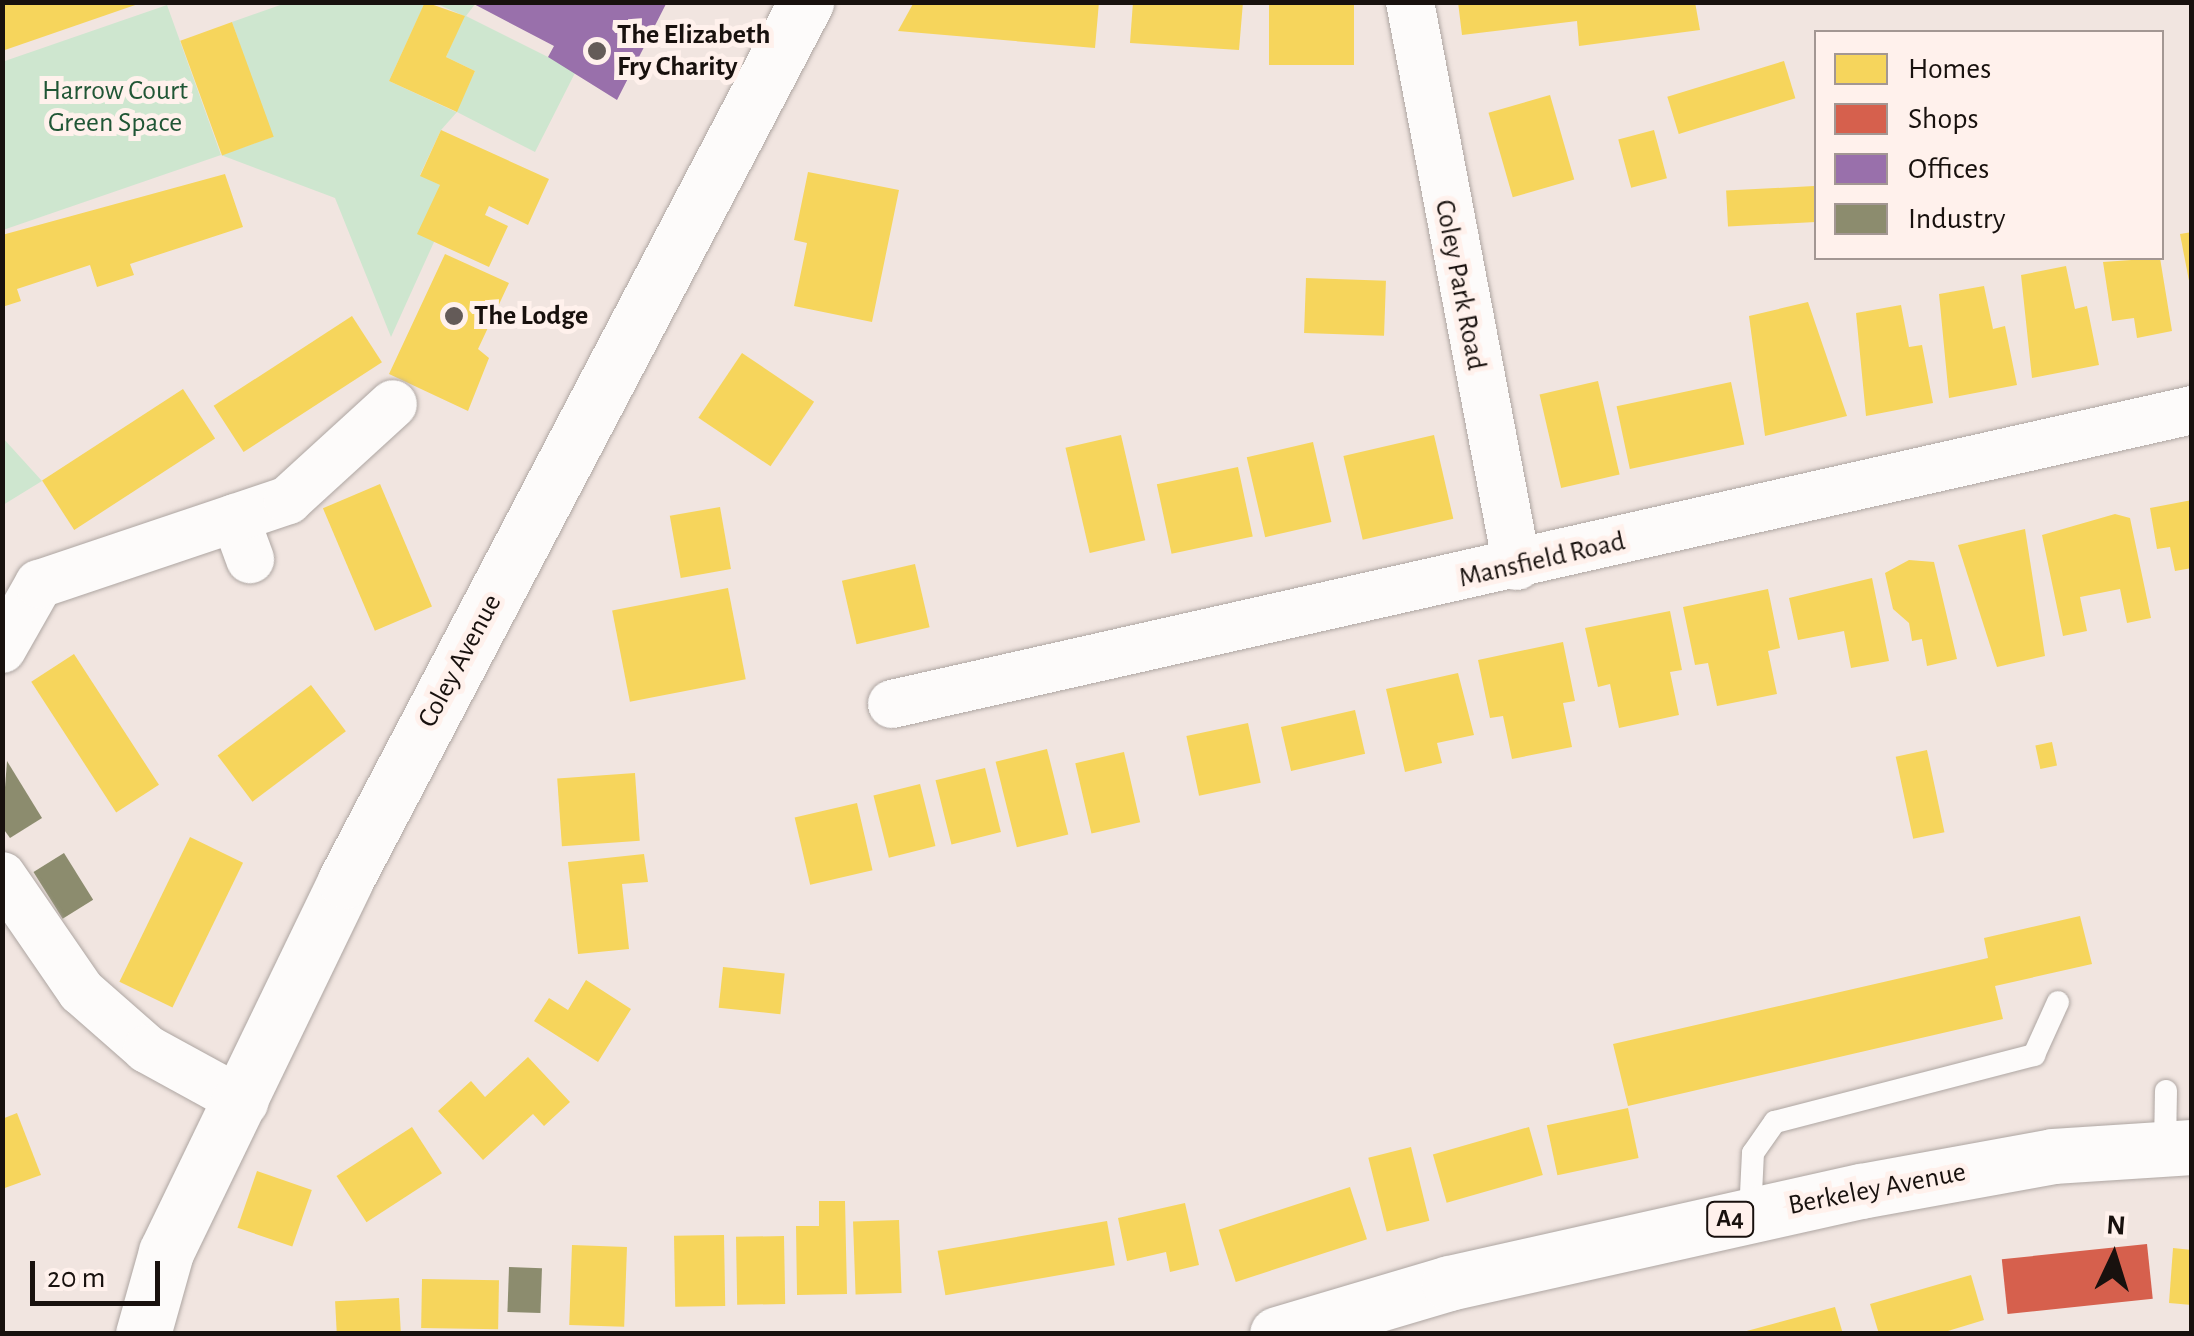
<!DOCTYPE html>
<style>
body{margin:0}
#map{position:relative;width:2194px;height:1336px;overflow:hidden;background:#f1e5e0;font-family:"Alegreya Sans",sans-serif}
div>[style]{position:absolute}
.green>*{inset:0;background:#cee6cf}
.homes>*{inset:0;background:#f6d55c;transform-origin:0 0}
.shops>*{inset:0;background:#d6604d;transform-origin:0 0}
.offices>*{inset:0;background:#9970ab}
.industry>*{inset:0;background:#8c8c6e;transform-origin:0 0}
.roads{filter:drop-shadow(0 0 2px #aea6a2) drop-shadow(0 0 2px #aea6a2)}
.lane>*{height:22px;margin:-11px;padding:0 11px;transform-origin:11px;border-radius:11px;background:#fdfbfa}
.street>*{height:48px;margin:-24px;padding:0 24px;transform-origin:24px;border-radius:24px;background:#fdfbfa}
.secondary>*{height:55px;margin:-27.5px;padding:0 27.5px;transform-origin:27.5px;border-radius:27.5px;background:#fdfbfa}
.primary>*{height:55px;margin:-27.5px;padding:0 27.5px;transform-origin:27.5px;border-radius:27.5px;background:#fdfbfa}
.dots>*{width:28px;height:28px;translate:-50% -50%;box-sizing:border-box;border:5px solid #fff1ec;border-radius:50%}
span{translate:-50% -50%;white-space:nowrap;text-align:center;line-height:1.15;-webkit-text-stroke:10px #fff1ec;paint-order:stroke}
.shield-label span{padding:2px 8px;background:#fff1ec;border:2px solid;border-radius:8px;-webkit-text-stroke-width:0}
.shield-label{font-size:25px;color:#18110e;font-weight:700}
.poi-label{font-size:28px;color:#18110e;font-weight:700}
.left{translate:0 -50%;text-align:left}
.park-label{font-size:28px;color:#205635}
.street-label{font-size:28px;color:#18110e}
.frame{position:absolute;inset:0;border:5px solid #18110e;pointer-events:none}
.legend{position:absolute;left:1814px;top:30px;width:350px;height:230px;box-sizing:border-box;background:#fff1ec;border:2px solid #a39793;margin:0;padding:12px 18px;list-style:none;font-size:30px;color:#18110e}
.legend li{display:flex;align-items:center;gap:20px;height:50px}
.legend b{width:50px;border:2px solid #a39793}
.north{position:absolute;left:2064px;top:1206px;width:100px;height:100px;-webkit-text-stroke:8px #fff1ec;paint-order:stroke;rotate:4deg;font-size:28px;font-weight:700;line-height:40px;text-align:center;color:#18110e}
.north::after{content:'';display:block;margin:auto;width:35px;height:45px;background:#18110e;clip-path:polygon(50% 0,100% 100%,50% 72%,0 100%)}
.scale{position:absolute;left:30px;top:1261px;width:130px;height:45px;box-sizing:border-box;border:5px solid #18110e;border-top:0;padding-left:12px;font-size:30px;line-height:35px;white-space:nowrap;color:#18110e;-webkit-text-stroke:8px #fff1ec;paint-order:stroke}
</style>
<div id="map">
<div class="green">
<i style="clip-path:polygon(286px 3px,425px 3px,389px 81px,456px 112px,475px 71px,446px 57px,464px 16px,435px 3px,476px 3px,466px 16px,576px 71px,535px 152px,457px 112px,441px 130px,420px 175px,440px 185px,434px 242px,391px 337px,335px 198px,221px 155px,3px 230px,2px 62px,167px 5px,221px 155px,272px 137px,232px 22px)"></i>
<i style="clip-path:polygon(2px 437px,42px 481px,3px 505px,2px 505px)"></i>
</div>
<div class="homes">
<i style="clip-path:polygon(2px 2px,141px 2px,141px 3px,2px 51px)"></i>
<i style="clip-path:polygon(425px 2px,465px 16px,446px 57px,475px 71px,457px 112px,389px 81px)"></i>
<i style="clip-path:polygon(914px 2px,1099px 2px,1095px 48px,898px 31px)"></i>
<i style="clip-path:polygon(1133px 2px,1243px 2px,1239px 50px,1130px 43px)"></i>
<i style="left:1269px;top:2px;width:85px;height:63px"></i>
<i style="clip-path:polygon(1458px 2px,1695px 2px,1700px 30px,1579px 46px,1577px 21px,1462px 35px)"></i>
<i style="left:232px;top:22px;width:122px;height:55px;rotate:70deg"></i>
<i style="left:1784px;top:61px;width:39px;height:122px;rotate:73deg"></i>
<i style="left:1550px;top:95px;width:88px;height:64px;rotate:74deg"></i>
<i style="clip-path:polygon(441px 130px,549px 179px,528px 225px,489px 206px,485px 215px,508px 226px,489px 267px,417px 234px,440px 185px,420px 176px)"></i>
<i style="left:1654px;top:130px;width:50px;height:37px;rotate:75deg"></i>
<i style="clip-path:polygon(808px 172px,899px 190px,872px 322px,794px 306px,807px 243px,794px 240px)"></i>
<i style="clip-path:polygon(225px 174px,243px 227px,130px 264px,134px 275px,97px 287px,90px 265px,17px 289px,21px 301px,2px 307px,2px 235px)"></i>
<i style="left:1814px;top:186px;width:36px;height:88px;rotate:87deg"></i>
<i style="clip-path:polygon(2192px 232px,2192px 286px,2190px 286px,2180px 234px)"></i>
<i style="clip-path:polygon(445px 254px,509px 283px,478px 349px,489px 358px,468px 411px,389px 374px)"></i>
<i style="clip-path:polygon(2160px 258px,2172px 331px,2137px 338px,2134px 318px,2112px 321px,2103px 262px)"></i>
<i style="clip-path:polygon(2066px 266px,2075px 309px,2087px 306px,2099px 365px,2032px 378px,2021px 275px)"></i>
<i style="left:1306px;top:278px;width:80px;height:55px;rotate:2deg"></i>
<i style="clip-path:polygon(1984px 286px,1993px 329px,2005px 326px,2017px 385px,1949px 398px,1939px 294px)"></i>
<i style="clip-path:polygon(1808px 302px,1847px 416px,1765px 436px,1749px 316px)"></i>
<i style="clip-path:polygon(1901px 305px,1909px 347px,1922px 345px,1933px 403px,1866px 416px,1856px 313px)"></i>
<i style="left:352px;top:316px;width:55px;height:165px;rotate:57deg"></i>
<i style="left:742px;top:353px;width:87px;height:78px;rotate:34deg"></i>
<i style="left:1598px;top:381px;width:96px;height:60px;rotate:77deg"></i>
<i style="left:1731px;top:382px;width:64px;height:117px;rotate:78deg"></i>
<i style="left:183px;top:389px;width:59px;height:168px;rotate:57deg"></i>
<i style="left:1121px;top:435px;width:108px;height:57px;rotate:77deg"></i>
<i style="left:1434px;top:435px;width:86px;height:93px;rotate:77deg"></i>
<i style="left:1313px;top:442px;width:82px;height:68px;rotate:77deg"></i>
<i style="left:1238px;top:467px;width:71px;height:83px;rotate:78deg"></i>
<i style="left:380px;top:484px;width:133px;height:62px;rotate:67deg"></i>
<i style="clip-path:polygon(2192px 500px,2192px 568px,2175px 571px,2170px 547px,2157px 549px,2150px 508px)"></i>
<i style="left:720px;top:507px;width:63px;height:51px;rotate:80deg"></i>
<i style="clip-path:polygon(2115px 514px,2130px 518px,2151px 618px,2127px 623px,2120px 589px,2080px 597px,2087px 631px,2063px 636px,2042px 535px)"></i>
<i style="clip-path:polygon(2025px 529px,2045px 656px,1997px 667px,1958px 545px)"></i>
<i style="clip-path:polygon(1909px 560px,1934px 562px,1957px 659px,1927px 666px,1922px 639px,1912px 641px,1909px 623px,1893px 609px,1885px 573px)"></i>
<i style="left:915px;top:564px;width:65px;height:75px;rotate:77deg"></i>
<i style="clip-path:polygon(1872px 578px,1889px 661px,1851px 668px,1844px 631px,1798px 640px,1789px 598px)"></i>
<i style="left:728px;top:588px;width:93px;height:118px;rotate:79deg"></i>
<i style="clip-path:polygon(1768px 589px,1780px 648px,1768px 651px,1777px 694px,1717px 706px,1708px 663px,1695px 665px,1683px 607px)"></i>
<i style="clip-path:polygon(1670px 611px,1682px 670px,1670px 672px,1679px 715px,1619px 728px,1610px 684px,1598px 687px,1585px 628px)"></i>
<i style="clip-path:polygon(1563px 642px,1575px 701px,1563px 703px,1572px 747px,1512px 759px,1503px 716px,1490px 718px,1478px 660px)"></i>
<i style="left:74px;top:654px;width:156px;height:51px;rotate:57deg"></i>
<i style="clip-path:polygon(1458px 673px,1474px 735px,1437px 743px,1442px 763px,1405px 772px,1386px 689px)"></i>
<i style="left:311px;top:685px;width:58px;height:117px;rotate:53deg"></i>
<i style="left:1355px;top:710px;width:45px;height:76px;rotate:77deg"></i>
<i style="left:1248px;top:723px;width:61px;height:63px;rotate:78deg"></i>
<i style="left:2052px;top:742px;width:24px;height:17px;rotate:78deg"></i>
<i style="left:1047px;top:749px;width:88px;height:53px;rotate:76deg"></i>
<i style="left:1927px;top:750px;width:84px;height:32px;rotate:78deg"></i>
<i style="left:1124px;top:752px;width:72px;height:50px;rotate:77deg"></i>
<i style="left:985px;top:768px;width:66px;height:51px;rotate:76deg"></i>
<i style="left:635px;top:773px;width:68px;height:78px;rotate:86deg"></i>
<i style="left:920px;top:784px;width:64px;height:48px;rotate:76deg"></i>
<i style="left:857px;top:803px;width:69px;height:64px;rotate:77deg"></i>
<i style="left:190px;top:837px;width:59px;height:161px;rotate:26deg"></i>
<i style="clip-path:polygon(644px 854px,648px 882px,622px 884px,629px 949px,578px 954px,568px 862px)"></i>
<i style="clip-path:polygon(2080px 916px,2092px 964px,1995px 986px,2003px 1019px,1628px 1106px,1613px 1044px,1988px 958px,1984px 938px)"></i>
<i style="left:723px;top:967px;width:62px;height:41px;rotate:6deg"></i>
<i style="clip-path:polygon(586px 980px,631px 1009px,598px 1062px,534px 1021px,549px 998px,568px 1010px)"></i>
<i style="clip-path:polygon(528px 1057px,570px 1102px,544px 1126px,533px 1114px,483px 1160px,438px 1111px,471px 1081px,485px 1097px)"></i>
<i style="left:1628px;top:1108px;width:51px;height:83px;rotate:78deg"></i>
<i style="clip-path:polygon(17px 1113px,41px 1175px,2px 1189px,2px 1119px)"></i>
<i style="left:412px;top:1127px;width:55px;height:90px;rotate:57deg"></i>
<i style="left:1529px;top:1127px;width:50px;height:100px;rotate:74deg"></i>
<i style="left:1411px;top:1147px;width:76px;height:44px;rotate:76deg"></i>
<i style="left:257px;top:1171px;width:58px;height:60px;rotate:19deg"></i>
<i style="left:1350px;top:1187px;width:55px;height:138px;rotate:72deg"></i>
<i style="clip-path:polygon(819px 1201px,845px 1201px,847px 1294px,797px 1295px,796px 1226px,819px 1226px)"></i>
<i style="clip-path:polygon(1185px 1203px,1199px 1265px,1170px 1272px,1166px 1252px,1127px 1261px,1118px 1218px)"></i>
<i style="left:899px;top:1220px;width:73px;height:46px;rotate:88deg"></i>
<i style="left:1107px;top:1221px;width:45px;height:172px;rotate:80deg"></i>
<i style="left:724px;top:1235px;width:71px;height:50px;rotate:89deg"></i>
<i style="left:784px;top:1236px;width:68px;height:48px;rotate:89deg"></i>
<i style="left:572px;top:1245px;width:55px;height:80px;rotate:2deg"></i>
<i style="clip-path:polygon(2173px 1248px,2192px 1250px,2192px 1305px,2169px 1303px)"></i>
<i style="clip-path:polygon(1971px 1275px,1984px 1320px,1938px 1334px,1879px 1334px,1870px 1304px)"></i>
<i style="left:422px;top:1279px;width:77px;height:49px;rotate:1deg"></i>
<i style="left:399px;top:1298px;width:36px;height:64px;rotate:87deg"></i>
<i style="clip-path:polygon(1835px 1307px,1843px 1334px,1743px 1334px,1743px 1332px)"></i>
</div>
<div class="shops">
<i style="left:2147px;top:1244px;width:55px;height:146px;rotate:84deg"></i>
</div>
<div class="offices">
<i style="clip-path:polygon(470px 2px,667px 2px,617px 100px,548px 57px,554px 46px)"></i>
</div>
<div class="industry">
<i style="clip-path:polygon(7px 761px,42px 818px,10px 838px,2px 827px)"></i>
<i style="left:64px;top:853px;width:55px;height:36px;rotate:58deg"></i>
<i style="left:509px;top:1267px;width:33px;height:45px;rotate:2deg"></i>
</div>
<div class="roads">
<div class="lane">
<i style="left:2165px;top:1147px;width:56px;rotate:-89deg"></i>
<i style="left:1750px;top:1214px;width:61px;rotate:-87.2deg"></i>
<i style="left:1753px;top:1153px;width:38px;rotate:-55deg"></i>
<i style="left:1775px;top:1122px;width:268px;rotate:-14.5deg"></i>
<i style="left:2034px;top:1055px;width:58px;rotate:-65.6deg"></i>
</div>
<div class="street">
<i style="left:1410px;top:2px;width:574px;rotate:79.26deg"></i>
<i style="left:235px;top:518px;width:44px;rotate:69.9deg"></i>
<i style="left:2px;top:649px;width:75px;rotate:-60.4deg"></i>
<i style="left:39px;top:584px;width:263px;rotate:-18.6deg"></i>
<i style="left:288px;top:500px;width:142px;rotate:-42.4deg"></i>
<i style="left:892px;top:704px;width:1333px;rotate:-12.74deg"></i>
<i style="left:2px;top:876px;width:140px;rotate:55.5deg"></i>
<i style="left:81px;top:991px;width:88px;rotate:41.3deg"></i>
<i style="left:147px;top:1049px;width:111px;rotate:28.7deg"></i>
</div>
<div class="secondary">
<i style="left:143px;top:1334px;width:85px;rotate:-74.3deg"></i>
<i style="left:166px;top:1252px;width:412px;rotate:-64.2deg"></i>
<i style="left:345px;top:881px;width:993px;rotate:-62.32deg"></i>
</div>
<div class="primary">
<i style="left:1277px;top:1334px;width:179px;rotate:-16.5deg"></i>
<i style="left:1449px;top:1283px;width:422px;rotate:-12.6deg"></i>
<i style="left:1861px;top:1191px;width:195px;rotate:-10.3deg"></i>
<i style="left:2053px;top:1156px;width:139px;rotate:-3.7deg"></i>
</div>
</div>
<div class="dots">
<i style="left:597px;top:51px;background:#645b58"></i>
<i style="left:454px;top:316px;background:#645b58"></i>
</div>
<div class="shield-label">
<span style="left:1730px;top:1219px">A4</span>
</div>
<div class="poi-label">
<span class="left" style="left:617px;top:51px">The Elizabeth<br>Fry Charity</span>
<span class="left" style="left:474px;top:316px">The Lodge</span>
</div>
<div class="park-label">
<span style="left:115px;top:107px">Harrow Court<br>Green Space</span>
</div>
<div class="street-label">
<span style="left:1460px;top:285px;rotate:79deg">Coley Park Road</span>
<span style="left:1542px;top:560px;rotate:-13deg">Mansfield Road</span>
<span style="left:460px;top:661px;rotate:-62deg">Coley Avenue</span>
<span style="left:1877px;top:1189px;rotate:-11deg">Berkeley Avenue</span>
</div>
<div class="frame"></div>
<ul class="legend">
<li><b style="height:28px;background:#f6d55c"></b>Homes</li>
<li><b style="height:28px;background:#d6604d"></b>Shops</li>
<li><b style="height:28px;background:#9970ab"></b>Offices</li>
<li><b style="height:28px;background:#8c8c6e"></b>Industry</li>
</ul>
<div class="north">N</div>
<div class="scale">20 m</div>
</div>
